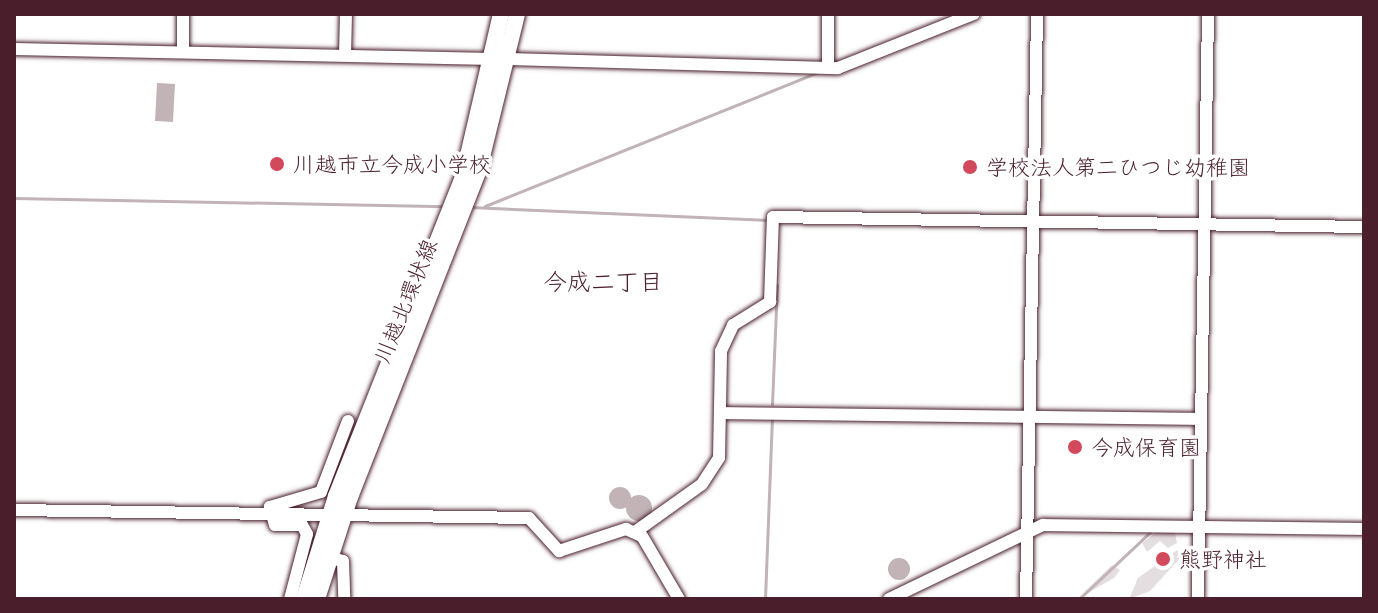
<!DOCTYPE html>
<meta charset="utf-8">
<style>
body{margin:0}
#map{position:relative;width:1378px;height:613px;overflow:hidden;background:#fff;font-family:Mali,"Klee One",sans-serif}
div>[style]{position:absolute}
.green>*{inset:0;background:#e5dee0}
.water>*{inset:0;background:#c1b3b6;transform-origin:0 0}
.round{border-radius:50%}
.stream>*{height:3px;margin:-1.5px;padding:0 1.5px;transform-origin:1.5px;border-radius:1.5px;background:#c1b3b6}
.roads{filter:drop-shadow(0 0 2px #4a1f2b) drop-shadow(0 0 2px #4a1f2b)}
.street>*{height:12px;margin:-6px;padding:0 6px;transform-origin:6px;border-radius:6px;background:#fff}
.secondary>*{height:16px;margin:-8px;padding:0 8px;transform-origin:8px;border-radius:8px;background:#fff}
.dots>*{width:22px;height:22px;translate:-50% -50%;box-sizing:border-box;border:4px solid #fff;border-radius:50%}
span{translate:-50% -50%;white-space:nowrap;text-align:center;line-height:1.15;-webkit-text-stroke:7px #fff;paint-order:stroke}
.poi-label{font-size:22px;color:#4a1f2b}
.left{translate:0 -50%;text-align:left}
.street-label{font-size:22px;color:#4a1f2b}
.neighbourhood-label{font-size:24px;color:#4a1f2b}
.frame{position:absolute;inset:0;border:16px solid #4a1f2b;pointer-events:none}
</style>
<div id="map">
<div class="green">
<i style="clip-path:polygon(1159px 530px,1175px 533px,1177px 543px,1168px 548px,1160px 541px,1147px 552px,1142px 543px)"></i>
<i style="clip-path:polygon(1177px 550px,1182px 556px,1150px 591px,1129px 599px,1138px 578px)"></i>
<i style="clip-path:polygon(1112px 565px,1120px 570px,1114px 578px,1077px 599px)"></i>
</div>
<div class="water">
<i style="left:157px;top:83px;width:18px;height:38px;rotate:3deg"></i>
<i class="round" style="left:609px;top:487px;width:22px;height:22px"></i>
<i class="round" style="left:626px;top:495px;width:26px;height:26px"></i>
<i class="round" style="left:888px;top:558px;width:22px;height:22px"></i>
</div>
<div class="stream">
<i style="left:14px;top:198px;width:432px;rotate:1.1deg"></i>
<i style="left:485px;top:206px;width:360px;rotate:-21.9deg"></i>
<i style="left:470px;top:207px;width:297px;rotate:2.5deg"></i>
<i style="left:772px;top:404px;width:119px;rotate:-87.6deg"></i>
<i style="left:765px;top:599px;width:182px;rotate:-87.8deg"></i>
<i style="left:1079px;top:599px;width:98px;rotate:-43.3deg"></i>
</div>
<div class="roads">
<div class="street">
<i style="left:14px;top:49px;width:479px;rotate:1.2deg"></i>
<i style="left:183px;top:52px;width:38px;rotate:-90deg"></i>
<i style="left:345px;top:55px;width:41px;rotate:-88.6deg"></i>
<i style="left:508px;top:59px;width:330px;rotate:1.6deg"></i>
<i style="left:838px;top:68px;width:146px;rotate:-21.7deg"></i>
<i style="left:828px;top:65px;width:51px;rotate:-90deg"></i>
<i style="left:721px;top:413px;width:480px;rotate:0.7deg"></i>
<i style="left:14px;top:510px;width:515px;rotate:0.89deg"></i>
<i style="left:529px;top:518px;width:45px;rotate:47.7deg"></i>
<i style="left:559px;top:551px;width:71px;rotate:-18.2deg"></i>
<i style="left:626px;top:529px;width:17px;rotate:24deg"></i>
<i style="left:642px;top:536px;width:73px;rotate:59.6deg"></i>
<i style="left:635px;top:532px;width:82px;rotate:-35.6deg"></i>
<i style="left:702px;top:484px;width:31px;rotate:-57deg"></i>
<i style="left:719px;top:458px;width:107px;rotate:-88.9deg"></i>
<i style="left:721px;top:351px;width:29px;rotate:-65deg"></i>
<i style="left:733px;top:325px;width:44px;rotate:-31.9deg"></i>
<i style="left:770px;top:302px;width:85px;rotate:-88deg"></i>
<i style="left:773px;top:217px;width:591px;rotate:0.97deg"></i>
<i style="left:330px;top:558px;width:13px;rotate:13deg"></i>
<i style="left:343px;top:561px;width:38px;rotate:88deg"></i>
<i style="left:290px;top:599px;width:67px;rotate:-75.3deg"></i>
<i style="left:307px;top:534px;width:10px;rotate:-119deg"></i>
<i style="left:302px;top:525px;width:27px;rotate:180deg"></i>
<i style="left:275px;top:525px;width:19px;rotate:-106deg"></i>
<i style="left:270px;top:507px;width:53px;rotate:-16.4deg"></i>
<i style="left:321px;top:492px;width:76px;rotate:-69.2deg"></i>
<i style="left:889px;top:599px;width:171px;rotate:-25.7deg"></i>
<i style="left:1043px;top:525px;width:321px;rotate:0.7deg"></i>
<i style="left:1026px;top:599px;width:585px;rotate:-88.92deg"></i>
<i style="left:1198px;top:599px;width:585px;rotate:-89.02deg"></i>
</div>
<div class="secondary">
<i style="left:304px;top:599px;width:108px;rotate:-72.7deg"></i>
<i style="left:336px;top:496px;width:343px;rotate:-68.3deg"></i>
<i style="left:463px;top:177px;width:167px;rotate:-76.9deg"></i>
<i style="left:317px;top:599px;width:107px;rotate:-72.1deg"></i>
<i style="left:350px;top:497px;width:352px;rotate:-68.5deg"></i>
<i style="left:479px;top:169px;width:160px;rotate:-76.2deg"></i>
</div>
</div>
<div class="dots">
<i style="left:277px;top:164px;background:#d1495b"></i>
<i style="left:970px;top:167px;background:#d1495b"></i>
<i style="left:1075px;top:447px;background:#d1495b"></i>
<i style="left:1163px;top:559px;background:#d1495b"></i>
</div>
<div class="poi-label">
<span class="left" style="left:293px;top:164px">川越市立今成小学校</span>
<span class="left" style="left:986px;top:167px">学校法人第二ひつじ幼稚園</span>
<span class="left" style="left:1091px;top:447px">今成保育園</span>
<span class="left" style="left:1179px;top:559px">熊野神社</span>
</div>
<div class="street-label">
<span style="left:405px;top:301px;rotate:-68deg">川越北環状線</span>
</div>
<div class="neighbourhood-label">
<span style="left:603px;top:281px">今成二丁目</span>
</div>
<div class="frame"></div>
</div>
